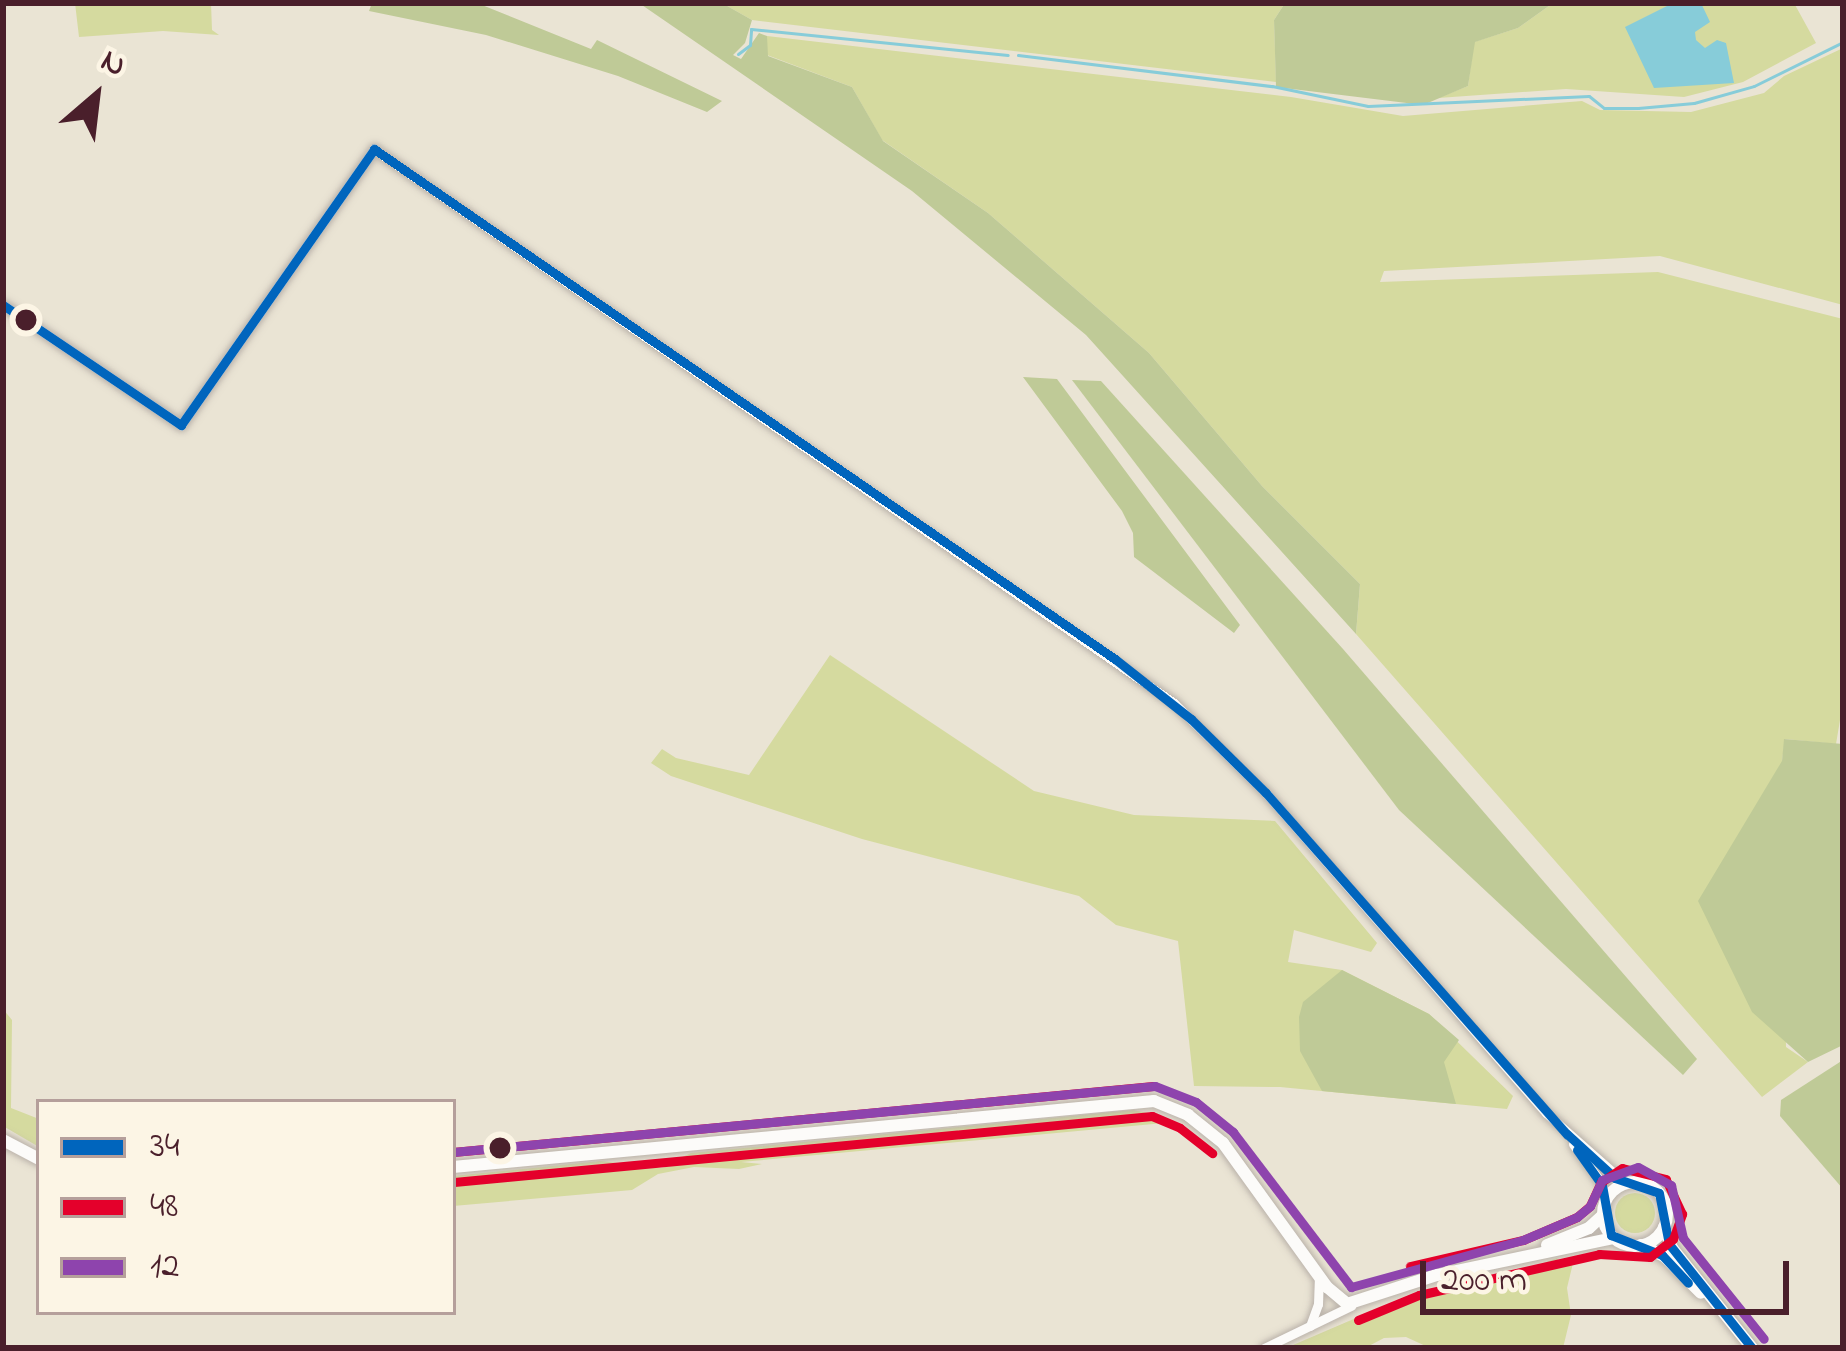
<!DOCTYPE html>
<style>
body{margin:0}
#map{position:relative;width:1846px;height:1351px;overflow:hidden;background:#eae4d4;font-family:"Indie Flower",sans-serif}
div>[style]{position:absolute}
.green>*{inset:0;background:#d5da9f}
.round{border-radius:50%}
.forest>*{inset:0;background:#bfca97}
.water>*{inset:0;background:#87ccd9}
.stream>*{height:3px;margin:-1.5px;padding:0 1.5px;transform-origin:1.5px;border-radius:1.5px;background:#87ccd9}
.roads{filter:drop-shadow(0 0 3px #bab2aa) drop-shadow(0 0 3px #bab2aa)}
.minor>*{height:9px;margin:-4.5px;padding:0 4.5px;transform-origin:4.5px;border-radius:4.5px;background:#fcfbf9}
.tertiary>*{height:12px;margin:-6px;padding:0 6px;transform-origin:6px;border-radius:6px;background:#fcfbf9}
.tertiary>.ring{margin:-6px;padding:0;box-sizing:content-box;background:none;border:12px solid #fcfbf9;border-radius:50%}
.bus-1>*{height:9px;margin:-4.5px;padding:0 4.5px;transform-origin:4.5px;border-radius:4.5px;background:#0065bd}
.bus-2>*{height:9px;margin:-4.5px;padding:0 4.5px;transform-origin:4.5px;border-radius:4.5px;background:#e4002b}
.bus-3>*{height:9px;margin:-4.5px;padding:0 4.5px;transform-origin:4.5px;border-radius:4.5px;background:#8e44ad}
.dots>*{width:33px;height:33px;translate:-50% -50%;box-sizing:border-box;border:6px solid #fcf5e5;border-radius:50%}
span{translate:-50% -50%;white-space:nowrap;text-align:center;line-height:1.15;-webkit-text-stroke:10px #fcf5e5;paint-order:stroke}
.frame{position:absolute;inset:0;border:6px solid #4a1f2b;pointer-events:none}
.legend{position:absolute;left:36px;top:1099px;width:420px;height:216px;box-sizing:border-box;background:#fcf5e5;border:3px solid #b59f9b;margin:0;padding:15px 21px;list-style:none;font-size:36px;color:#4a1f2b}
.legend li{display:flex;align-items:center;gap:24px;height:60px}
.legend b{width:60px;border:3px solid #b59f9b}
.north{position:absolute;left:36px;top:36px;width:120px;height:120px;-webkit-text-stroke:9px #fcf5e5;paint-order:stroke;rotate:28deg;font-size:33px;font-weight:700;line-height:48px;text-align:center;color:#4a1f2b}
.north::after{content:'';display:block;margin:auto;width:42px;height:54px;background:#4a1f2b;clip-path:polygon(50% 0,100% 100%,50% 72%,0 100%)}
.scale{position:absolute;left:1420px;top:1261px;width:369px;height:54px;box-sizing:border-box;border:6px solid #4a1f2b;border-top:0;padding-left:15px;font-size:36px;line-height:42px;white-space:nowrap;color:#4a1f2b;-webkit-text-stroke:9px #fcf5e5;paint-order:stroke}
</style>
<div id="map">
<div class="green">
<i style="clip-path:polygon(75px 3px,211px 3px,212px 30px,219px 35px,163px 31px,79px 37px)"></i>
<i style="clip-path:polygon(722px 3px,1285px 3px,1274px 20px,1276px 82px,752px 20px)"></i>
<i style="clip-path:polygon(1553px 3px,1794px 3px,1816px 43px,1743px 82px,1684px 97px,1566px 89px,1438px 98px,1468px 86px,1474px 42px,1518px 28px)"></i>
<i style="clip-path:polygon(767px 36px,1291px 97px,1403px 116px,1582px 101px,1600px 110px,1691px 112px,1764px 93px,1784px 76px,1843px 48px,1843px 305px,1660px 256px,1384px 271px,1380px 282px,1658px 272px,1843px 319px,1843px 702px,1836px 744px,1785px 739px,1782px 761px,1786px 1047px,1808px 1062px,1762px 1097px,1356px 634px,1360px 584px,1262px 486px,1149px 353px,988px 213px,882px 140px,852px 87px,767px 55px)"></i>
<i style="clip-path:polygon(830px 655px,1034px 791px,1134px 815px,1275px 821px,1377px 943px,1371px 952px,1294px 930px,1288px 962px,1342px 970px,1429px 1014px,1513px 1096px,1507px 1109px,1280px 1087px,1194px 1086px,1178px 941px,1116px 925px,1079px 896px,862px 839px,671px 776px,651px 763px,662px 749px,676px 758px,749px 775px)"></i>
<i style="clip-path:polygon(3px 1009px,12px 1020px,11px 1108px,39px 1119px,39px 1147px,3px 1126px)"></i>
<i style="clip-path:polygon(1133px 1110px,1148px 1113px,1093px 1121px,1143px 1118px,1164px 1123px,741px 1162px,762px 1164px,739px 1169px,694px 1167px,658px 1174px,632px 1190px,453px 1206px,453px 1176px,601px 1161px,661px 1168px,708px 1158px,676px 1160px,691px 1153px)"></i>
<i class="round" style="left:1615px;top:1193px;width:40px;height:40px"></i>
<i style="clip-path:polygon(1557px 1258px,1561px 1265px,1573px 1263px,1567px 1288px,1571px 1315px,1563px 1348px,1430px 1348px,1406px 1337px,1384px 1338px,1365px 1348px,1286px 1348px,1412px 1294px,1511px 1275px)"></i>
</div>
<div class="forest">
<i style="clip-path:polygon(372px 3px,477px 3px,591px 49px,597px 40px,722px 101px,707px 112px,618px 76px,486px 35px,369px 11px)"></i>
<i style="clip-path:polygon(639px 3px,722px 3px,752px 20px,745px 43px,733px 55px,741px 59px,759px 33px,767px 36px,768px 56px,852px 87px,883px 141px,988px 213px,1149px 353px,1262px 486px,1360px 584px,1356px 634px,1086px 335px,912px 191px)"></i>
<i style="clip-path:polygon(1285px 3px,1553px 3px,1518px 28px,1475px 42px,1468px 86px,1423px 105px,1276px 87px,1274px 20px)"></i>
<i style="clip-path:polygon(1023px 377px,1057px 379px,1240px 625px,1234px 633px,1134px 557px,1133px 533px,1122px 511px)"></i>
<i style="clip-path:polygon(1072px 380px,1101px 381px,1343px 649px,1697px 1059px,1683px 1075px,1399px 810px)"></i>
<i style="clip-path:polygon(1784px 739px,1843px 744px,1843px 1045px,1808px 1062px,1752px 1012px,1698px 901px,1782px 761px)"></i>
<i style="clip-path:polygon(1342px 970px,1429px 1014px,1459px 1040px,1444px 1062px,1456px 1104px,1322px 1091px,1300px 1051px,1299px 1017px,1303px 1002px)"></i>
<i style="clip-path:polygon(1843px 1060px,1843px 1189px,1780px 1116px,1781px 1100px)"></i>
</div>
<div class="water">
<i style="clip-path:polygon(1701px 3px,1710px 22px,1695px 32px,1696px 40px,1705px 48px,1717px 40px,1726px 43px,1734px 83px,1654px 88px,1625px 27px,1671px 4px)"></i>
</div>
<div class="stream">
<i style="left:738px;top:54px;width:15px;rotate:-37deg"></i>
<i style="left:750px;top:45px;width:16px;rotate:-86deg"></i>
<i style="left:751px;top:29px;width:258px;rotate:5.8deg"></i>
<i style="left:1018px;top:55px;width:256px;rotate:7deg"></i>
<i style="left:1272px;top:86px;width:98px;rotate:11.8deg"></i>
<i style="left:1368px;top:106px;width:221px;rotate:-2.6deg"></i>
<i style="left:1589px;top:96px;width:19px;rotate:39deg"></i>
<i style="left:1604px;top:108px;width:34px"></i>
<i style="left:1638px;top:108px;width:56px;rotate:-5.1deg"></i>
<i style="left:1694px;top:103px;width:62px;rotate:-15.8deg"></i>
<i style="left:1754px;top:86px;width:99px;rotate:-26.3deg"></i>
</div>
<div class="roads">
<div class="minor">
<i style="left:3px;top:305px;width:215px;rotate:34deg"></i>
<i style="left:181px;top:425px;width:337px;rotate:-55deg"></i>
<i style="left:374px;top:149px;width:973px;rotate:34.7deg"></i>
<i style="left:1174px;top:703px;width:129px;rotate:44.4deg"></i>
<i style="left:1266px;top:793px;width:425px;rotate:48.8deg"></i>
<i style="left:1546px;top:1113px;width:106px;rotate:41.5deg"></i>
<i style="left:1573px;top:1144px;width:47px;rotate:53.6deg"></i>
<i style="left:1601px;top:1182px;width:19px;rotate:74deg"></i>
<i style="left:1310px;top:1326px;width:23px;rotate:-70deg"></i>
<i style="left:1318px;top:1304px;width:25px;rotate:-88deg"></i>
<i style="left:1264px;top:1348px;width:97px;rotate:-25.8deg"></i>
</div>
<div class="tertiary">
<i style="left:3px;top:1140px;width:41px;rotate:27.8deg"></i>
<i style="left:453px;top:1167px;width:704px;rotate:-5.38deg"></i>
<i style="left:1154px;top:1101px;width:37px;rotate:22deg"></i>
<i style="left:1188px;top:1115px;width:45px;rotate:38.7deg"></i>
<i style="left:1223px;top:1143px;width:178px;rotate:54.2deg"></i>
<i style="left:1327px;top:1287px;width:26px;rotate:40deg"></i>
<i style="left:1347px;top:1304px;width:95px;rotate:-17.9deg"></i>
<i style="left:1437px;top:1275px;width:181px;rotate:-11.8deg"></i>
<i class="ring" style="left:1603px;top:1182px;width:52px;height:52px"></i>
<i style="left:1664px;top:1227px;width:22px;rotate:69deg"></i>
<i style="left:1672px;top:1248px;width:128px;rotate:51.3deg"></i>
<i style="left:1547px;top:1245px;width:45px;rotate:-22deg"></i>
<i style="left:1589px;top:1228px;width:19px;rotate:-43deg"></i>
<i style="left:1641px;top:1245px;width:25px;rotate:26deg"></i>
<i style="left:1664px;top:1256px;width:52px;rotate:45deg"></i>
</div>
</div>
<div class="bus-1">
<i style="left:374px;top:149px;width:900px;rotate:34.54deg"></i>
<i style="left:1115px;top:659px;width:97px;rotate:38.3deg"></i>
<i style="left:1191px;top:719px;width:105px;rotate:44.6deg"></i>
<i style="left:1266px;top:793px;width:455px;rotate:48.6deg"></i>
<i style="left:1567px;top:1134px;width:65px;rotate:42.5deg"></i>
<i style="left:1615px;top:1178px;width:46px;rotate:18.8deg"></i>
<i style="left:1659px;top:1193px;width:52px;rotate:78.9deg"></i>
<i style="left:1669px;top:1244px;width:133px;rotate:51.4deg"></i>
<i style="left:3px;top:305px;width:215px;rotate:34deg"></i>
<i style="left:181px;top:425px;width:337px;rotate:-55deg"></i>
<i style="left:1577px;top:1150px;width:43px;rotate:54.5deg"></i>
<i style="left:1602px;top:1185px;width:51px;rotate:79.8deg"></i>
<i style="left:1611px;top:1235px;width:55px;rotate:21.4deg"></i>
<i style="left:1662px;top:1255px;width:38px;rotate:47deg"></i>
</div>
<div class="bus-2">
<i style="left:453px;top:1152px;width:703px;rotate:-5.39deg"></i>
<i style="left:454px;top:1182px;width:701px;rotate:-5.4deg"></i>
<i style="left:1152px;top:1116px;width:30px;rotate:23deg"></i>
<i style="left:1180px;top:1128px;width:41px;rotate:38deg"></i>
<i style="left:1358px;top:1320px;width:66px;rotate:-22.3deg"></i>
<i style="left:1419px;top:1295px;width:185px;rotate:-12.8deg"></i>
<i style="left:1599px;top:1254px;width:51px;rotate:3.4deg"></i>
<i style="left:1650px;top:1257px;width:29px;rotate:-38deg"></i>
<i style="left:1673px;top:1239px;width:27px;rotate:-70deg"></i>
<i style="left:1682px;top:1214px;width:38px;rotate:-115deg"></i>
<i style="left:1666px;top:1179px;width:45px;rotate:-166deg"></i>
<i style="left:1622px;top:1168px;width:25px;rotate:146deg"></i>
<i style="left:1601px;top:1182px;width:26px;rotate:115deg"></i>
<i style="left:1590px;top:1206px;width:17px;rotate:140deg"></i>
<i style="left:1577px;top:1217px;width:59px;rotate:156.9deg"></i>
<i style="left:1523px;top:1240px;width:116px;rotate:167deg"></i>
</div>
<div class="bus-3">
<i style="left:453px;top:1152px;width:705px;rotate:-5.37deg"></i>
<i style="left:1155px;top:1086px;width:44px;rotate:21.3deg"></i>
<i style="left:1196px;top:1102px;width:48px;rotate:39deg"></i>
<i style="left:1233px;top:1132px;width:195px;rotate:52.7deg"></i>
<i style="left:1351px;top:1287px;width:178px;rotate:-15.3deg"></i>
<i style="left:1523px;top:1240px;width:59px;rotate:-23.1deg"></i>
<i style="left:1577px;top:1217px;width:17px;rotate:-40deg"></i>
<i style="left:1590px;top:1206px;width:29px;rotate:-65deg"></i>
<i style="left:1602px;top:1180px;width:38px;rotate:-20deg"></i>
<i style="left:1638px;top:1167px;width:38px;rotate:29deg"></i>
<i style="left:1671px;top:1185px;width:54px;rotate:77.2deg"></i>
<i style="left:1683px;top:1238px;width:129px;rotate:51.3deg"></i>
</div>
<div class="dots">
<i style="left:26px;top:320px;background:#4a1f2b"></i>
<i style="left:500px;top:1148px;background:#4a1f2b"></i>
</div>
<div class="frame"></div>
<ul class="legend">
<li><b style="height:15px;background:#0065bd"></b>34</li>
<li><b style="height:15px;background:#e4002b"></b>48</li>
<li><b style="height:15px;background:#8e44ad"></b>12</li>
</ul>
<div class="north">N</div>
<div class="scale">200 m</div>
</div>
